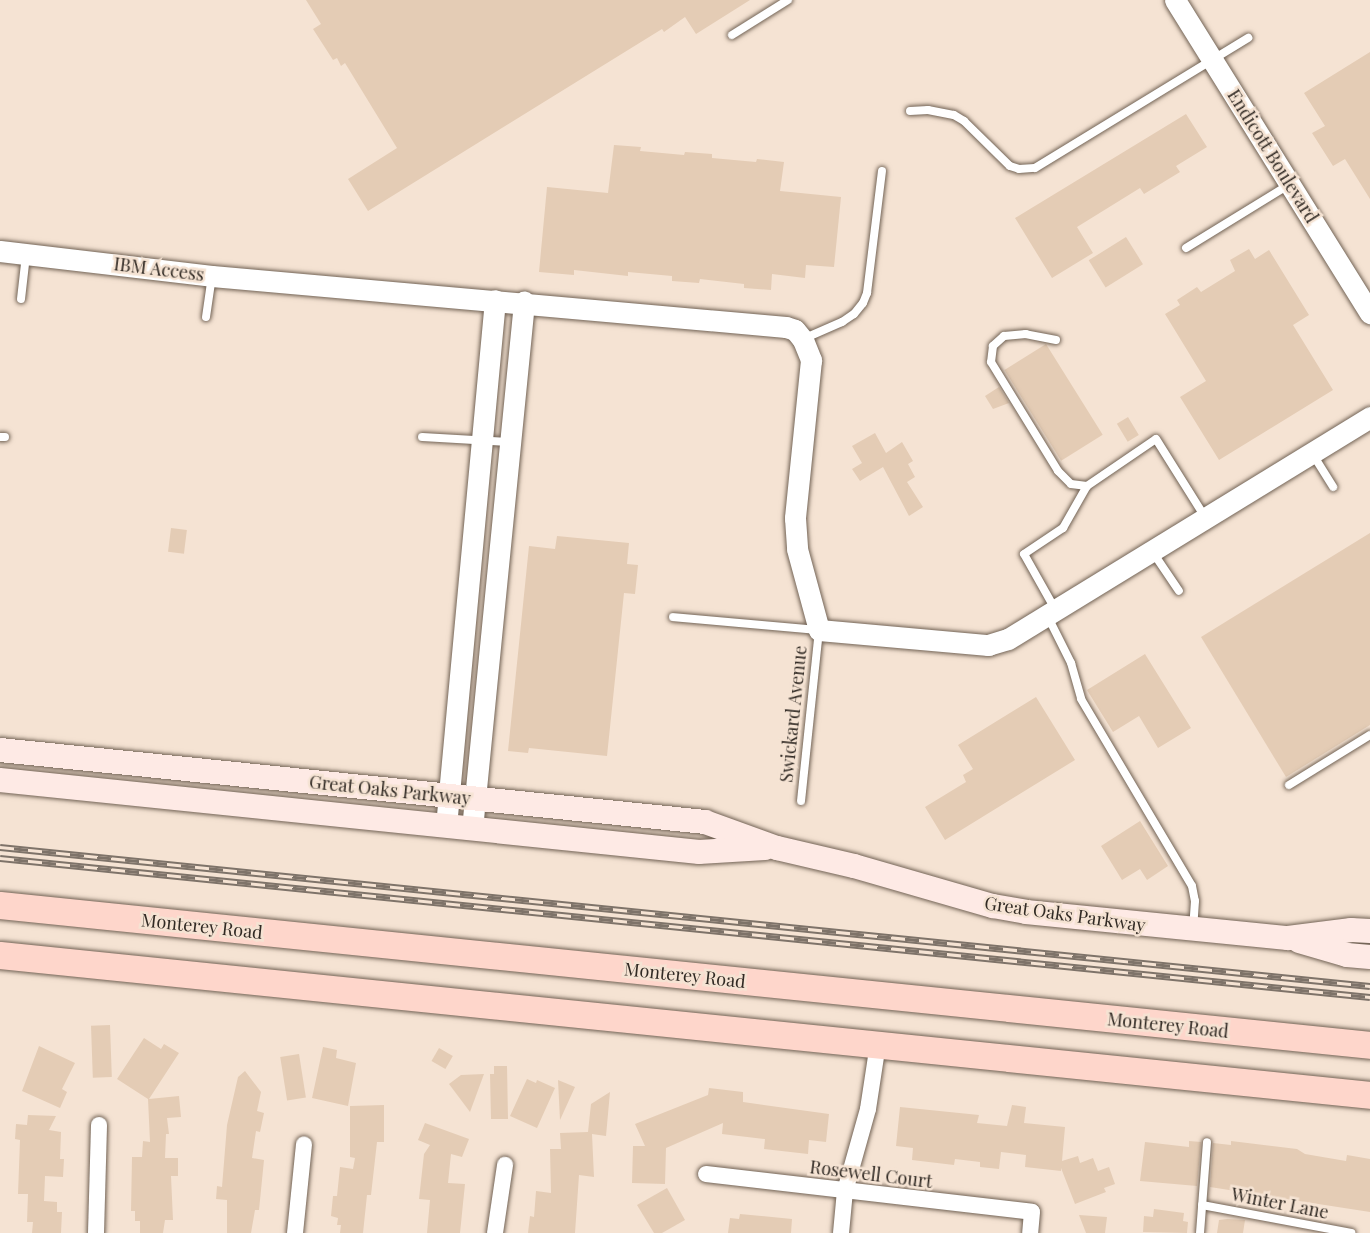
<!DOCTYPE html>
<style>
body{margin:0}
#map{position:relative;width:1370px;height:1233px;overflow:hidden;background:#f5e3d3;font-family:"Playfair Display",serif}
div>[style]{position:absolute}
.building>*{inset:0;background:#e4ccb5;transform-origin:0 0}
.roads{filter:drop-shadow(0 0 2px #726355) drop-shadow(0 0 2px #726355)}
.service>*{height:8px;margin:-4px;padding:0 4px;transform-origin:4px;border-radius:4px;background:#fff}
.minor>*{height:16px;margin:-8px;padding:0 8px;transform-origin:8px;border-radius:8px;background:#fff}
.tertiary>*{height:21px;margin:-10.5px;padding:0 10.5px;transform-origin:10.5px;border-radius:10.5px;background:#fff}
.secondary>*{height:24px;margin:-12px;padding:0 12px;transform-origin:12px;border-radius:12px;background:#feeae5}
.primary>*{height:27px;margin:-13.5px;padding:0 13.5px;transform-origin:13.5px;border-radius:13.5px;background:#fed6cb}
.rail>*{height:7px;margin-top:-3.5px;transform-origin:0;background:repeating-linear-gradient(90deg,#f5e3d3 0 14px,#7e7369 0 28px);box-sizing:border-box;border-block:2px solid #7e7369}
span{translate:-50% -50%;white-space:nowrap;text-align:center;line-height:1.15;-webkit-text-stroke:5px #f5e3d3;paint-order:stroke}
.street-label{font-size:18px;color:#312a24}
</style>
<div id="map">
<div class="building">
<i style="clip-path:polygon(306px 0,750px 0,696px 34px,685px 17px,664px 32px,662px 29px,368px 211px,348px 179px,397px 148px,345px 63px,341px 66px,337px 58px,333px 60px,313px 29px,321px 24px)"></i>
<i style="clip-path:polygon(1370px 52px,1370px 199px,1345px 159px,1333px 166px,1312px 133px,1325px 126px,1304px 93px)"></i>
<i style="clip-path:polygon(1186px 114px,1207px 147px,1176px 166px,1180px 172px,1144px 194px,1140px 188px,1077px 227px,1093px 253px,1052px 278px,1015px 218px)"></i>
<i style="clip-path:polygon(614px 145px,641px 147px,640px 151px,684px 155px,685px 152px,712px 154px,712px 158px,756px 162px,757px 159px,784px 162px,780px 191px,841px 197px,834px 267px,806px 265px,805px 278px,772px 274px,771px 290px,744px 288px,744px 284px,700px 279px,699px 283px,672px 281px,672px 276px,628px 272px,628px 276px,574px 270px,574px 275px,539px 272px,547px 187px,608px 193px)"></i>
<i style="left:1126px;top:237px;width:32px;height:44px;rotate:58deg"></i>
<i style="clip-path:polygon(1249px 249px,1255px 259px,1269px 250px,1309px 315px,1293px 325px,1333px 390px,1219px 460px,1180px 397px,1206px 381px,1165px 314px,1180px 305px,1177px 300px,1197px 287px,1201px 292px,1235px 271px,1230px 260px)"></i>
<i style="left:1046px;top:344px;width:107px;height:49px;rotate:58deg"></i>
<i style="clip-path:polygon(999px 387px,1009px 403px,993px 409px,985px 396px)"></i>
<i style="left:1128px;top:417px;width:21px;height:13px;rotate:59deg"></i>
<i style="clip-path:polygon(875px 433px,886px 453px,902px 442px,913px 461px,908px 464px,915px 477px,907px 482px,923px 507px,909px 516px,883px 467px,860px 481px,852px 469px,862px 463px,852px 446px)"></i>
<i style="left:171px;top:528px;width:16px;height:24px;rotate:7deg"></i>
<i style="clip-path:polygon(1370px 533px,1370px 725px,1286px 777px,1201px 637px)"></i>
<i style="clip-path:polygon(557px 536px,629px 543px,627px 564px,638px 565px,635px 594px,624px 593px,607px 756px,529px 748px,528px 753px,508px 751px,529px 546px,555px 549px)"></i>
<i style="clip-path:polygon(1145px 654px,1191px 728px,1158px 748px,1139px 716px,1113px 732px,1087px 690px)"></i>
<i style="clip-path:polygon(1036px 697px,1075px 760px,945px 840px,925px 807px,966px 782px,963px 775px,973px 769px,958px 745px)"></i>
<i style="clip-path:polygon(1140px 821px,1168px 866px,1147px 880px,1140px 869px,1122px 880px,1101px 846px)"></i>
<i style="left:110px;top:1025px;width:52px;height:19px;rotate:88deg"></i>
<i style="clip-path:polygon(144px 1038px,161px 1049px,164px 1044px,179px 1053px,149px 1099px,179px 1096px,181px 1117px,167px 1118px,169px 1134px,166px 1134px,165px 1158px,178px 1158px,178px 1176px,171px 1176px,173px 1220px,165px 1220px,163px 1233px,140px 1233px,140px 1221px,135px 1221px,135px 1211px,131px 1211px,132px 1157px,142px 1157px,143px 1141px,150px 1142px,148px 1099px,117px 1079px)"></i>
<i style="clip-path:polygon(39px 1046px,75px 1063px,62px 1089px,67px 1092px,60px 1108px,22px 1091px)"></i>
<i style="clip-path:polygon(323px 1047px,337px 1050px,336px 1058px,356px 1063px,348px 1106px,312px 1098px)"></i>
<i style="left:439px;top:1048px;width:16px;height:15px;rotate:30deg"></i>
<i style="left:299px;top:1054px;width:44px;height:19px;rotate:81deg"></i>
<i style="clip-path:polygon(494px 1066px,507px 1066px,508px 1119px,491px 1119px,490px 1074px,494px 1074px)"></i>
<i style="clip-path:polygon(245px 1071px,261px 1092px,257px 1111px,264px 1113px,260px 1132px,256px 1131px,252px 1158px,264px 1160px,259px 1210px,255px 1210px,251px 1233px,227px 1233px,227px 1200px,216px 1199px,217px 1186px,222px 1187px,227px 1125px,238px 1077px)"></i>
<i style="clip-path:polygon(484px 1074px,470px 1112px,449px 1084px,461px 1075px)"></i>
<i style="clip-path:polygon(527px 1079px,536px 1083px,537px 1080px,555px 1088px,537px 1128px,510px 1116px)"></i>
<i style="clip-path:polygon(558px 1080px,575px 1087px,560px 1120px)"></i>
<i style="clip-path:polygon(709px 1088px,743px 1092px,743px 1102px,829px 1114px,826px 1142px,809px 1140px,808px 1154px,764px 1149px,765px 1139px,722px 1134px,723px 1123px,666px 1148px,665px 1184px,632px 1183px,633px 1146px,645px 1146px,635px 1124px,708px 1095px)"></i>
<i style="clip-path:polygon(610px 1092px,606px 1136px,592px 1134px,594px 1177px,579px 1175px,575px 1233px,528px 1233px,530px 1216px,534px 1217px,536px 1191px,551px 1193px,550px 1149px,561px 1149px,560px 1133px,588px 1132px,591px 1104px)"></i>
<i style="clip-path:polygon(384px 1105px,384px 1142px,377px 1142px,371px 1195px,367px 1195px,363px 1233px,340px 1233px,341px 1225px,337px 1225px,338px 1218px,331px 1216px,333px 1196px,337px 1196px,340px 1167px,353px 1169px,355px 1158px,350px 1157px,350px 1106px)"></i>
<i style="clip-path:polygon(1012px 1105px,1026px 1107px,1024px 1123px,1065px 1127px,1062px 1161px,1078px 1156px,1080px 1163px,1093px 1158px,1098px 1171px,1109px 1167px,1115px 1184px,1104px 1188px,1106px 1192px,1075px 1204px,1061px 1168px,1061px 1171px,1025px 1167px,1026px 1155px,1001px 1152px,999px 1169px,980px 1167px,980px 1162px,955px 1159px,954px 1165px,912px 1160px,913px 1148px,896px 1146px,900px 1107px,979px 1115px,977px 1123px,1007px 1126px)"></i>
<i style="clip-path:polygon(28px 1115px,56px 1116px,49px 1130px,61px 1132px,60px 1159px,64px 1159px,63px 1177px,45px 1176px,44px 1201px,57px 1202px,57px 1212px,62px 1212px,61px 1233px,32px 1233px,33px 1222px,27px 1222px,28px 1194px,18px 1194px,20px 1140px,15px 1139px,16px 1124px,27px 1125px)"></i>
<i style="clip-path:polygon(425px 1123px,469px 1139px,462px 1157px,451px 1154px,448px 1183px,465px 1184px,460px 1233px,427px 1233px,430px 1200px,419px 1199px,424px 1154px,430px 1145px,418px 1140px)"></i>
<i style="clip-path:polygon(1189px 1141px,1201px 1142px,1197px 1186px,1140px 1181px,1145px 1142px,1189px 1147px)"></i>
<i style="clip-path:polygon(1231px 1141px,1297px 1149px,1305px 1154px,1346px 1161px,1347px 1155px,1370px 1159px,1370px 1212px,1210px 1187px,1213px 1143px,1231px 1145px)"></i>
<i style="clip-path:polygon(667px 1188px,685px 1220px,662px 1233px,654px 1233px,637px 1205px)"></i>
<i style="clip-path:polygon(1154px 1209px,1184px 1213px,1183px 1221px,1188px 1222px,1187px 1233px,1143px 1232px,1144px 1216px,1153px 1217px)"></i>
<i style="clip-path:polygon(740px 1214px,792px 1219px,791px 1233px,728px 1233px,730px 1218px,739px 1219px)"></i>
<i style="clip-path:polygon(1079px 1215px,1107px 1217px,1105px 1233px,1086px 1233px)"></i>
<i style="clip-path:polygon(1227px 1219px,1245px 1220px,1243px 1233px,1217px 1233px,1219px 1220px)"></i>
</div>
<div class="roads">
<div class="service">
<i style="left:732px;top:35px;width:66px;rotate:-32deg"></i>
<i style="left:910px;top:111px;width:18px;rotate:-3deg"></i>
<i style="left:928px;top:110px;width:26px;rotate:11deg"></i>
<i style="left:954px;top:115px;width:12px;rotate:31deg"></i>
<i style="left:964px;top:121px;width:64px;rotate:44.4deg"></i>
<i style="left:1010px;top:166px;width:9px;rotate:18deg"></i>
<i style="left:1019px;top:169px;width:16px;rotate:-4deg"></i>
<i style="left:1035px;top:168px;width:250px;rotate:-31.4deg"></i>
<i style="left:1186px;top:248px;width:122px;rotate:-31.6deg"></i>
<i style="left:21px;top:299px;width:44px;rotate:-83.5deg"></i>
<i style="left:206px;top:317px;width:41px;rotate:-81.7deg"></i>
<i style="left:803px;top:339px;width:43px;rotate:-23.6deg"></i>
<i style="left:842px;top:322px;width:14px;rotate:-34deg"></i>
<i style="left:854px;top:314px;width:14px;rotate:-51deg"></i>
<i style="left:863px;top:303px;width:11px;rotate:-68deg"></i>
<i style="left:867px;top:293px;width:123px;rotate:-83deg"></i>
<i style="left:1056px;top:340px;width:31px;rotate:-169deg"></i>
<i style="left:1026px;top:334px;width:22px;rotate:175deg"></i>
<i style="left:1004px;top:336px;width:15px;rotate:138deg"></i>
<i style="left:993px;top:346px;width:16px;rotate:97deg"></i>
<i style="left:991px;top:362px;width:128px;rotate:58.4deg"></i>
<i style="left:1058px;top:471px;width:18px;rotate:45deg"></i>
<i style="left:1071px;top:484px;width:16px;rotate:7deg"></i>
<i style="left:1087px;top:486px;width:83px;rotate:-34.3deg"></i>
<i style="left:1156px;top:439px;width:92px;rotate:57.9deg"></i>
<i style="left:0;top:437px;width:5px"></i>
<i style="left:422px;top:437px;width:87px;rotate:3.3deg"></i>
<i style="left:1312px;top:453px;width:40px;rotate:58deg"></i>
<i style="left:1152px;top:551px;width:48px;rotate:56deg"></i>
<i style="left:1055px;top:609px;width:63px;rotate:-119.4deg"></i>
<i style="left:1024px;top:554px;width:47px;rotate:-33.7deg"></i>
<i style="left:1063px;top:528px;width:48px;rotate:-60.3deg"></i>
<i style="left:1047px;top:615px;width:54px;rotate:63.4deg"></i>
<i style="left:1071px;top:663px;width:37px;rotate:74deg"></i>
<i style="left:1081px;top:699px;width:217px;rotate:59.3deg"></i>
<i style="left:1192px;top:886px;width:15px;rotate:79deg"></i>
<i style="left:1195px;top:901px;width:26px;rotate:94deg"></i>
<i style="left:673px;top:617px;width:147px;rotate:5.1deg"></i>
<i style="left:819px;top:630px;width:172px;rotate:96deg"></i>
<i style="left:1289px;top:785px;width:95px;rotate:-31.7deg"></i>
<i style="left:1202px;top:1205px;width:152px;rotate:10.6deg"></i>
<i style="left:1200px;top:1233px;width:91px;rotate:-85.6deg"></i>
</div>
<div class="minor">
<i style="left:706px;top:1174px;width:328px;rotate:6.6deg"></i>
<i style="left:1032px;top:1212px;width:21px;rotate:95deg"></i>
<i style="left:96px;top:1233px;width:108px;rotate:-88.4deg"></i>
<i style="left:295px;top:1233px;width:89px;rotate:-84.2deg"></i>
<i style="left:495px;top:1233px;width:69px;rotate:-81.6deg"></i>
<i style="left:841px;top:1233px;width:42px;rotate:-84.6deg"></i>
<i style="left:845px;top:1191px;width:85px;rotate:-74.3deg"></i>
<i style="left:868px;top:1109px;width:66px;rotate:-81.3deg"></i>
</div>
<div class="tertiary">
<i style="left:1175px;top:0;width:369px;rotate:58.1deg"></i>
<i style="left:0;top:251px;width:213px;rotate:6.7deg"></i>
<i style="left:212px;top:276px;width:576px;rotate:5.08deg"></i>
<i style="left:786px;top:327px;width:9px;rotate:18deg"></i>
<i style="left:795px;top:330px;width:13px;rotate:51deg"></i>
<i style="left:803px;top:340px;width:22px;rotate:68deg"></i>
<i style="left:811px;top:360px;width:159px;rotate:95.8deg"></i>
<i style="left:795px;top:518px;width:31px;rotate:86deg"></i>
<i style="left:797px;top:549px;width:84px;rotate:74.8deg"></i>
<i style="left:819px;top:630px;width:170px;rotate:5.1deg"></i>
<i style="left:988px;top:645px;width:21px;rotate:-17deg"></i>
<i style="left:1008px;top:639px;width:425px;rotate:-31.5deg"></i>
<i style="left:446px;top:826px;width:528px;rotate:-84.68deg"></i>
<i style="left:472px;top:829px;width:530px;rotate:-84.36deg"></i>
</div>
<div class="secondary">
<i style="left:0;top:750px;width:709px;rotate:5.83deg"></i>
<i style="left:705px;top:822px;width:77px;rotate:19.9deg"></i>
<i style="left:777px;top:848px;width:79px;rotate:13.2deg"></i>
<i style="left:854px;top:866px;width:145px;rotate:16.1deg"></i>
<i style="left:993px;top:906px;width:34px;rotate:10deg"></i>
<i style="left:1026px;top:912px;width:263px;rotate:5.7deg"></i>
<i style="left:1288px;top:938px;width:64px;rotate:-7.2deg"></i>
<i style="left:1351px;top:930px;width:19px;rotate:3deg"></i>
<i style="left:0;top:780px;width:703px;rotate:5.88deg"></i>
<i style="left:699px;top:852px;width:66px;rotate:-3.5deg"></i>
<i style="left:1299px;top:941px;width:50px;rotate:16.3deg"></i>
<i style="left:1347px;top:955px;width:23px;rotate:5deg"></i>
</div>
<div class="primary">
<i style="left:0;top:905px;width:1377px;rotate:5.83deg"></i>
<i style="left:0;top:955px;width:1377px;rotate:5.83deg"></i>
</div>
</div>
<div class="rail">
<i style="left:0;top:847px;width:1377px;rotate:5.79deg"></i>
<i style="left:0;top:858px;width:1377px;rotate:5.79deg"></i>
</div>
<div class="street-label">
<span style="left:1273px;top:156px;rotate:58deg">Endicott Boulevard</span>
<span style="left:159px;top:269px;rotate:7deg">IBM Access</span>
<span style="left:793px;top:714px;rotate:-84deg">Swickard Avenue</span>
<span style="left:390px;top:790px;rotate:6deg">Great Oaks Parkway</span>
<span style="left:1065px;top:914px;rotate:8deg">Great Oaks Parkway</span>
<span style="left:202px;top:926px;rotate:6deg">Monterey Road</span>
<span style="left:685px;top:975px;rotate:6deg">Monterey Road</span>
<span style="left:1168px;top:1025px;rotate:6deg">Monterey Road</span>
<span style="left:871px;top:1174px;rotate:7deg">Rosewell Court</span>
<span style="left:1280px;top:1203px;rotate:11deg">Winter Lane</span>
</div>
</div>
